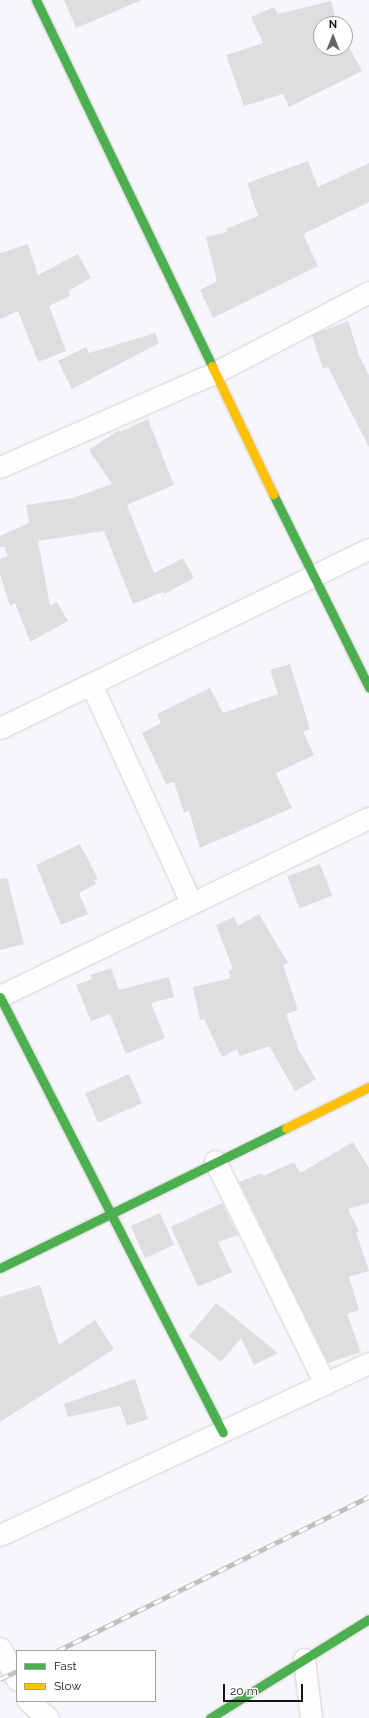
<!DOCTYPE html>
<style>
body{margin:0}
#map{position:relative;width:369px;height:1718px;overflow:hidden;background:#f7f7fb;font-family:Raleway,sans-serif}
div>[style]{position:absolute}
.building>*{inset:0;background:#dedee1;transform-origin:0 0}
.roads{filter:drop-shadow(0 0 1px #d1d1d3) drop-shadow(0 0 1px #d1d1d3)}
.street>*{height:21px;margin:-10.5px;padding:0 10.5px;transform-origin:10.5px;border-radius:10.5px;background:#fefefe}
.fast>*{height:9px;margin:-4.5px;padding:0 4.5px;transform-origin:4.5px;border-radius:4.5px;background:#4caf50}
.slow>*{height:9px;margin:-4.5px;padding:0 4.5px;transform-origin:4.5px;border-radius:4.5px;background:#ffc107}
.rail>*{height:4.5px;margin-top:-2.25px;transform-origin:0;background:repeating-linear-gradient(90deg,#fff 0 9px,#c0c0c1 0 18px);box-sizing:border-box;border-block:1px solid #c0c0c1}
span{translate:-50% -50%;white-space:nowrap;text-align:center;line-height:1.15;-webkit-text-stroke:4px #fff;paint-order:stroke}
.legend{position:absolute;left:16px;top:1650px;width:140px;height:52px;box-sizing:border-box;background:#fff;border:1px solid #a1a1a2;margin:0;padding:5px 7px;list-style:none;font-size:12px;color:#151517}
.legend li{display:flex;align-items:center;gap:8px;height:20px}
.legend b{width:20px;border:1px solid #a1a1a2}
.north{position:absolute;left:313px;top:16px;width:40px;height:40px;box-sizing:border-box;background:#fff;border:1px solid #a1a1a2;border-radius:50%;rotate:0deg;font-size:11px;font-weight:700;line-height:16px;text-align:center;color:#151517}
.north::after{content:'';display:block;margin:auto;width:14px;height:18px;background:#646467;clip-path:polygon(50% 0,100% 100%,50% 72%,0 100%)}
.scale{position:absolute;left:223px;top:1684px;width:80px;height:18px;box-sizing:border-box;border:2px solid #151517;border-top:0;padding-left:5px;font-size:12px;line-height:14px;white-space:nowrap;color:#151517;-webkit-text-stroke:3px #fff;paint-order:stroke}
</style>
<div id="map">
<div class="building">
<i style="clip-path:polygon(64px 0,142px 0,76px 28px)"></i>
<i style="clip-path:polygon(331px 1px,337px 24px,321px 24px,321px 48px,343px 48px,344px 51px,350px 48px,362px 71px,289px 107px,283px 94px,244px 106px,226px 55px,263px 43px,251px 17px,274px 7px,278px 14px)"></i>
<i style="clip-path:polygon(308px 161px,318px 187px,369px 163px,369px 202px,303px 234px,318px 266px,213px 318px,200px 290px,217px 281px,206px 237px,227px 232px,226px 229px,258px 216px,247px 183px)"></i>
<i style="clip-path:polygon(28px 244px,38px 275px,78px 254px,91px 278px,68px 291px,70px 296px,49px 306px,66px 351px,38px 362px,18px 311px,0 319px,0 253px)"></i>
<i style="clip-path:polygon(348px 321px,359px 355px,369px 375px,369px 447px,328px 367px,323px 369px,312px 335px)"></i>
<i style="clip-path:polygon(155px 333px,159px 343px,72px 389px,58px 361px,86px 347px,89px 353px)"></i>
<i style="clip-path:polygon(148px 419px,174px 485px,127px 505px,154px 573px,183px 558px,194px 578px,164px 594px,163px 592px,133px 604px,104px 531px,38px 541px,50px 606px,57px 602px,68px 621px,30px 642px,15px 603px,10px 606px,0 574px,0 559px,8px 556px,4px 547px,0 547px,0 536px,29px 523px,26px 505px,73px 498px,112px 484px,89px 450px,119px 430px,120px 432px)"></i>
<i style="clip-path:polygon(290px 664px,310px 729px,303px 732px,314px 755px,276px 773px,292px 808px,200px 848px,189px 811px,184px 813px,174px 782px,166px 784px,142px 733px,161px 723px,157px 714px,210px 688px,223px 713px,278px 694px,270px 670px)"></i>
<i style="clip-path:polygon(80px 844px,98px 879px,94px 880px,96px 884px,79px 893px,88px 914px,61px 925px,36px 865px)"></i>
<i style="left:320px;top:864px;width:34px;height:35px;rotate:69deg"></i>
<i style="clip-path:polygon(7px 878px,24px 944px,0 950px,0 879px)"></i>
<i style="clip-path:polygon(259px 914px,288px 963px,283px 965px,298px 1010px,286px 1014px,299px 1051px,316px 1079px,295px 1091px,269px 1046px,240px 1056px,237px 1049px,222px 1057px,204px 1019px,200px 1020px,193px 987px,231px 978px,228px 971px,233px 969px,216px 925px,234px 917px,238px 926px)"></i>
<i style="clip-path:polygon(111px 968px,119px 990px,169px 977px,174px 997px,151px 1003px,165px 1038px,126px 1054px,110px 1014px,91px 1021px,76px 985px,92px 979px,90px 975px)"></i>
<i style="left:129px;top:1074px;width:32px;height:48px;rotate:66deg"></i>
<i style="clip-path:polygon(353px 1142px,369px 1168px,369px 1203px,348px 1209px,359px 1231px,356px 1232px,369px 1271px,349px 1277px,359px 1310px,347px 1314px,361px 1352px,328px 1363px,239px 1182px,262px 1173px,263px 1176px,294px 1162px,300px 1173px)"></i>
<i style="clip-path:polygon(222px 1203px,238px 1235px,218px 1242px,232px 1272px,198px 1287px,171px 1227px)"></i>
<i style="left:160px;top:1213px;width:35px;height:32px;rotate:66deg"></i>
<i style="clip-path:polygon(40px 1285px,59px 1345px,95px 1320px,114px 1349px,0 1422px,0 1297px)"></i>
<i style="clip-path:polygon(216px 1303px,229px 1313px,278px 1353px,254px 1365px,241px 1338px,221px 1362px,189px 1336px)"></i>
<i style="clip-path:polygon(135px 1379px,148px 1419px,127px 1426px,120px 1406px,68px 1417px,64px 1404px)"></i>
</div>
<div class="roads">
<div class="street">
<i style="left:0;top:467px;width:236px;rotate:-23.7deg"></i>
<i style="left:216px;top:372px;width:173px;rotate:-27.6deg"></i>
<i style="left:91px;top:684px;width:240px;rotate:65.4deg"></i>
<i style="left:0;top:728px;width:410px;rotate:-25.9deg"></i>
<i style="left:0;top:996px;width:410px;rotate:-25.8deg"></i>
<i style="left:215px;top:1161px;width:249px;rotate:63.7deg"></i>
<i style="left:0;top:1535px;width:407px;rotate:-25deg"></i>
<i style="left:0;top:1648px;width:36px;rotate:62deg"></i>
<i style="left:304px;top:1659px;width:59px;rotate:83.2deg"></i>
<i style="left:28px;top:1701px;width:26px;rotate:40deg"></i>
</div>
<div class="fast">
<i style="left:36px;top:0;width:406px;rotate:64.3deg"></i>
<i style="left:273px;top:494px;width:216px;rotate:63.6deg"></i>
<i style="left:0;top:997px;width:489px;rotate:62.9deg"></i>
<i style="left:0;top:1268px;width:318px;rotate:-26.1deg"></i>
<i style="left:210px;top:1718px;width:187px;rotate:-31.9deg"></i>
</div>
<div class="slow">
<i style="left:212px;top:366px;width:142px;rotate:64.5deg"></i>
<i style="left:286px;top:1128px;width:93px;rotate:-26.3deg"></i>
</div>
</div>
<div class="rail">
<i style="left:57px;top:1651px;width:348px;rotate:-26.3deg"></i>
<i style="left:0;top:1679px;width:19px;rotate:-25deg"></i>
</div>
<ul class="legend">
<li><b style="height:5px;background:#4caf50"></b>Fast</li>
<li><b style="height:5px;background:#ffc107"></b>Slow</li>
</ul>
<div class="north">N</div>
<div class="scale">20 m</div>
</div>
